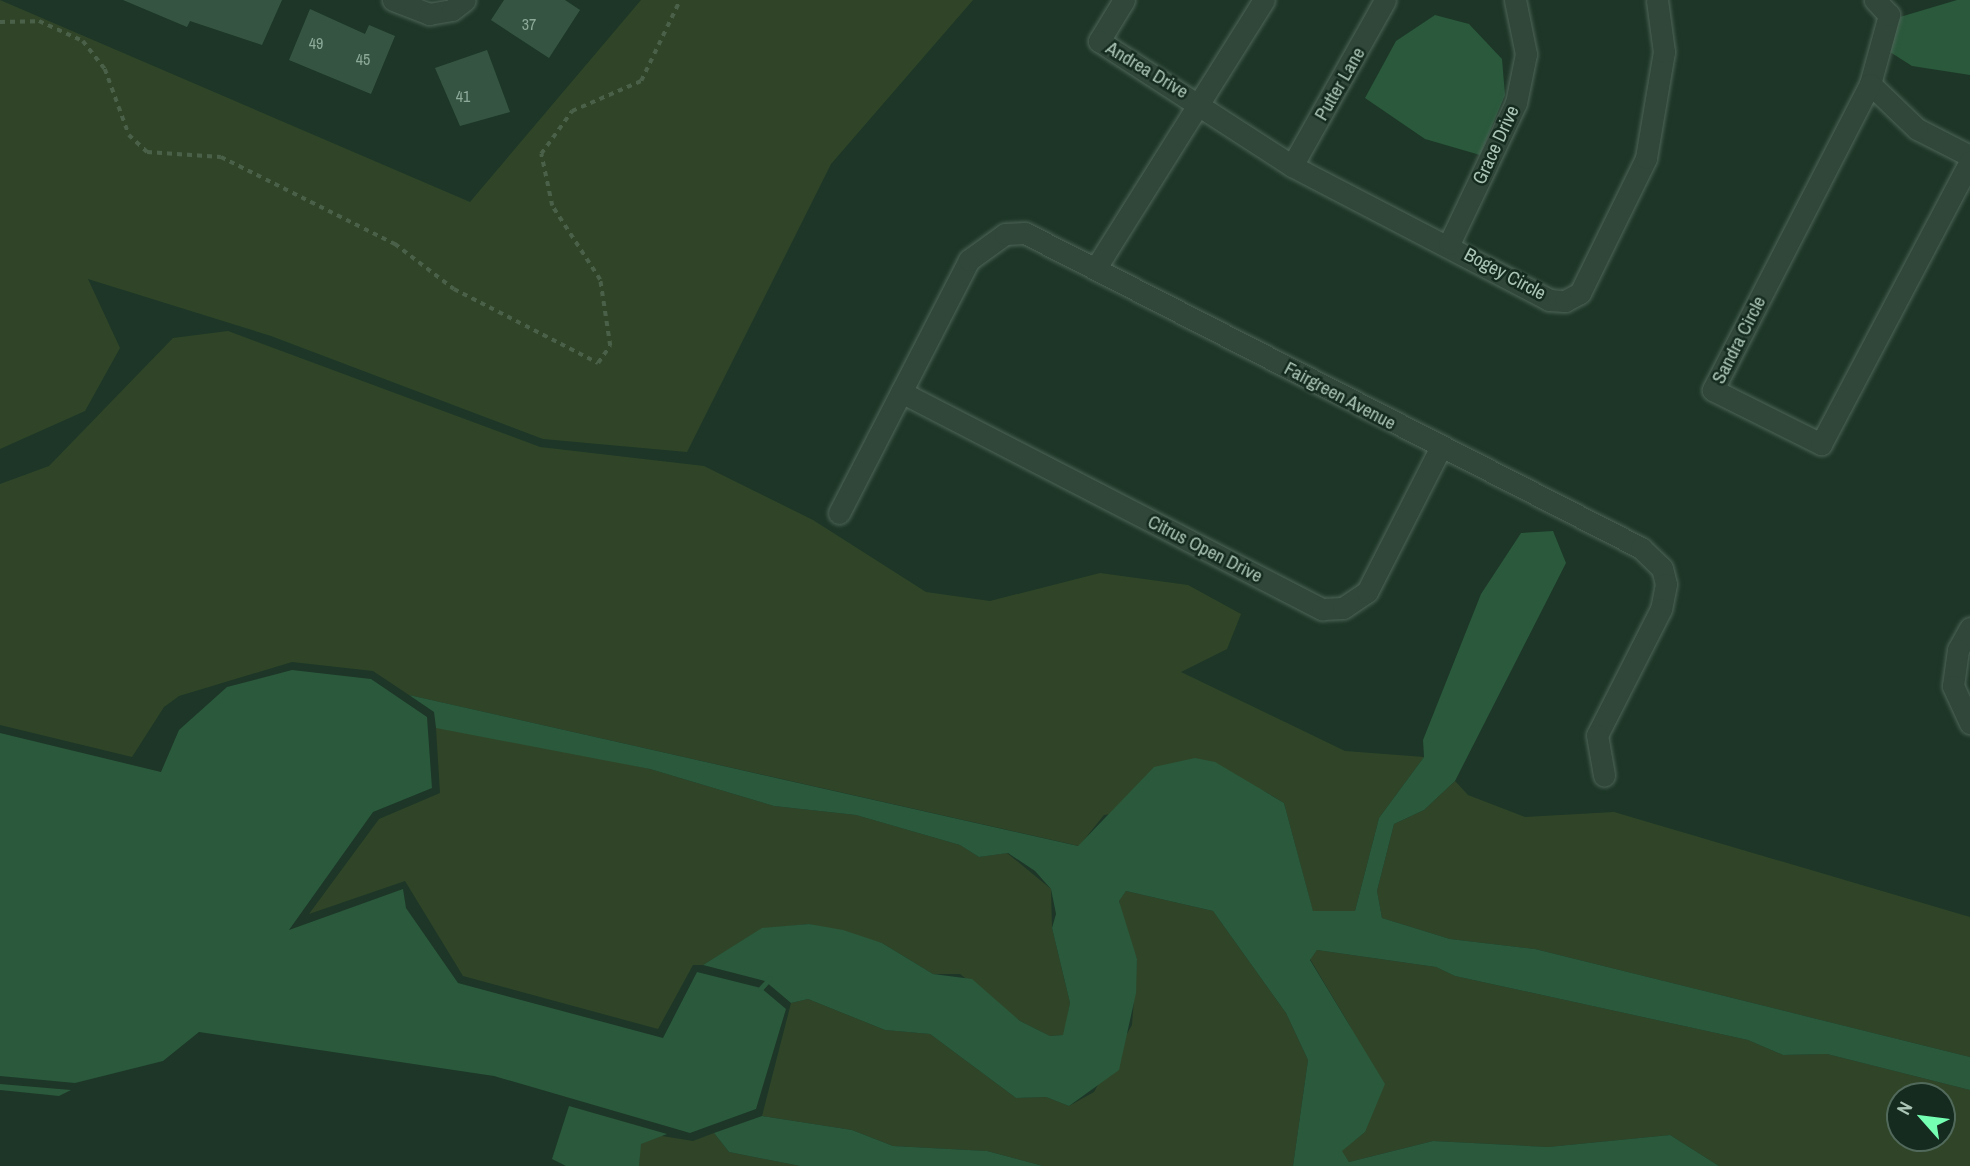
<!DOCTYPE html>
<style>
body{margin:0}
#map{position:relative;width:1970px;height:1166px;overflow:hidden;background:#1d3627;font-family:"Archivo Narrow",sans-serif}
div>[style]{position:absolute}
.green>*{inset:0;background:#304528}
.water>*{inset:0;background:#2a593c}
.stream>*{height:5px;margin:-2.5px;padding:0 2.5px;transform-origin:2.5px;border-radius:2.5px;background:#2a593c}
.building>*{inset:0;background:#355542}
.path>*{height:3.5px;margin-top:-1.75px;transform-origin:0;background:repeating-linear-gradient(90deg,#4a6049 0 5px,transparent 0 10px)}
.roads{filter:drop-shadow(0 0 2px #4e6558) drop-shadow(0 0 2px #4e6558)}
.minor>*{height:21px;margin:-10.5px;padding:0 10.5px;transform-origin:10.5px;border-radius:10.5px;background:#30473a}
span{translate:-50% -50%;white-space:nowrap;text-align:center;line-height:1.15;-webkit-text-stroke:5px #162b1f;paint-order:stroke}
.number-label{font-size:16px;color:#8da999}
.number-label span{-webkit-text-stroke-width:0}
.street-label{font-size:19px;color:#aac5b6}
.north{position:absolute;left:1886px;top:1082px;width:70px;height:70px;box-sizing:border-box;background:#162b1f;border:2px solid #51695b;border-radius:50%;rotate:298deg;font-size:19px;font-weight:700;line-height:28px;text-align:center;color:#aac5b6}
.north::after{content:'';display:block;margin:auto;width:24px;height:32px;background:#74ffb2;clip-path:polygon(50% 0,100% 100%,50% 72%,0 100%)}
</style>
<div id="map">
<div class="green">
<i style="clip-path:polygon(0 0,470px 202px,641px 0,973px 0,831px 164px,687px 452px,543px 439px,271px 336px,88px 279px,120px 348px,85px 411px,0 449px)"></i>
<i style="clip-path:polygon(228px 331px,540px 447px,704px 466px,813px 520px,926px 592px,990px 601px,1100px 573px,1188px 585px,1241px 614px,1227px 649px,1181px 672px,1345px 751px,1424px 757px,1379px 818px,1355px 911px,1313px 912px,1284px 803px,1264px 791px,1104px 815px,1079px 846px,409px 695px,373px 671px,292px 662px,179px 696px,164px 707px,132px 757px,0 725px,0 484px,49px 466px,173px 338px)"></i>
<i style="clip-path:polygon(456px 727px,650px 769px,774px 806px,856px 815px,960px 845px,979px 857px,1007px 853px,1051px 889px,1052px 928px,1070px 1003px,1064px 1035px,1050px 1036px,1020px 1021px,960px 974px,933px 974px,882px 943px,809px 924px,762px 929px,703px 965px,693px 965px,658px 1029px,463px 976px,405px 881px,309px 914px,379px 819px,440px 793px,436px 728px)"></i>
<i style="clip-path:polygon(1455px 781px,1468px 795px,1525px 817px,1614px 812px,1970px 917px,1970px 1057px,1535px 949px,1450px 939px,1382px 918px,1377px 891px,1394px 824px,1424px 810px)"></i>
<i style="clip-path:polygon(1126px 891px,1213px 911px,1286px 1013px,1308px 1060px,1293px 1166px,1043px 1166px,987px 1151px,893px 1146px,852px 1130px,762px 1116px,791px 1003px,808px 999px,885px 1030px,930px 1034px,1016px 1098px,1046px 1097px,1069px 1106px,1094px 1092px,1132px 1025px,1137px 959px,1122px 918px,1119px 900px)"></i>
<i style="clip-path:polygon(evenodd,1317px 950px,1436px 967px,1455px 976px,1748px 1040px,1783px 1055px,1827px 1054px,1970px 1090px,1970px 1166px,1719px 1166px,1670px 1135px,1548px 1147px,1433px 1141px,1349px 1162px,1341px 1151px,1365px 1132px,1350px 1026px,1310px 959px,1317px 950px,1900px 1096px,1942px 1096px,1942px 1138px,1900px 1138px,1900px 1096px)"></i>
<i style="clip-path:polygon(714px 1133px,729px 1152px,800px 1166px,639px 1166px,640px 1144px,656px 1135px,693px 1141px)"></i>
</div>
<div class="water">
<i style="clip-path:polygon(1957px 0,1970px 0,1970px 75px,1912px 66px,1890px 52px,1900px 17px)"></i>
<i style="clip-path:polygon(1435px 15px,1469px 24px,1502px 59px,1505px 95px,1480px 155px,1425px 139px,1365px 98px,1396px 41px)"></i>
<i style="clip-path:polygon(1553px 531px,1566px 563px,1455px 781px,1424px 810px,1394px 824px,1377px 891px,1382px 918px,1450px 939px,1535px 949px,1970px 1057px,1970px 1090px,1827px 1054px,1783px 1055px,1748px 1040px,1455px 976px,1436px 967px,1317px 950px,1310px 960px,1385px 1084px,1365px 1132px,1342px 1151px,1349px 1162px,1433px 1141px,1548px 1147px,1670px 1135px,1719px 1166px,1293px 1166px,1308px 1060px,1286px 1013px,1213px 911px,1126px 891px,1119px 901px,1137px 959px,1136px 993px,1119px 1070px,1069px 1106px,1046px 1097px,1016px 1098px,930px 1034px,885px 1030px,808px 999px,791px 1003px,765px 981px,703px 965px,762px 928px,809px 924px,843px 930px,882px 943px,933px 974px,972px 979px,1020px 1021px,1050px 1036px,1063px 1035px,1070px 1003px,1052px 928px,1056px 914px,1051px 889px,1035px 871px,1008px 853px,979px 857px,960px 845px,856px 815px,774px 806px,650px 769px,436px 728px,434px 712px,409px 695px,1078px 846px,1154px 767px,1195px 758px,1215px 762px,1284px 803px,1313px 911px,1355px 911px,1379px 818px,1424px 757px,1423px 740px,1481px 594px,1521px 533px)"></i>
<i style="clip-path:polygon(292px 670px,371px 679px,427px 717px,432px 788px,373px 812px,289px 930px,403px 889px,406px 908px,458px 983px,663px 1038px,697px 972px,761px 988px,786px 1009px,756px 1109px,690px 1133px,494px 1076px,199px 1032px,163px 1061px,75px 1083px,0 1076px,0 733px,161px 772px,179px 730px,227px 687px)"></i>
<i style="clip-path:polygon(0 1084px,71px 1090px,59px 1096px,0 1090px)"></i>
<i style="clip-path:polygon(569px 1106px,667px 1134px,641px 1144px,639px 1166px,566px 1166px,552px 1159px)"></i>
<i style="clip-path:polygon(762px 1116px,852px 1130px,893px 1146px,987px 1151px,1043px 1166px,800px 1166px,729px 1152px,714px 1133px)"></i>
</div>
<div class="stream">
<i style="left:761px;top:988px;width:13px;rotate:-48deg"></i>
</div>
<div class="building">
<i style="clip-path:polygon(123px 0,282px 0,262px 45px,190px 21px,187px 27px)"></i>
<i style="clip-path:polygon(504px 0,565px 0,580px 10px,549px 58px,491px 20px)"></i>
<i style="clip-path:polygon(310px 9px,365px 34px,369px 25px,395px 36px,371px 94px,289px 60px)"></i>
<i style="clip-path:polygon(487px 50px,510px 112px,460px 126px,435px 68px)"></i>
</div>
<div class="path">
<i style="left:0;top:22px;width:39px;rotate:-1deg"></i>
<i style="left:39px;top:21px;width:48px;rotate:24.4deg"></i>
<i style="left:83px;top:41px;width:36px;rotate:52deg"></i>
<i style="left:105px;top:69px;width:70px;rotate:70deg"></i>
<i style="left:129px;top:135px;width:25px;rotate:43deg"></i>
<i style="left:147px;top:152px;width:74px;rotate:3.9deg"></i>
<i style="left:221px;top:157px;width:195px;rotate:26.6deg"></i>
<i style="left:395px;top:244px;width:74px;rotate:37.3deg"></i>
<i style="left:454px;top:289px;width:162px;rotate:27.2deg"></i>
<i style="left:598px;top:363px;width:21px;rotate:-55deg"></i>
<i style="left:610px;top:346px;width:67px;rotate:-98.6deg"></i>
<i style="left:600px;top:280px;width:88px;rotate:-123deg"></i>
<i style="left:552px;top:206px;width:53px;rotate:-101.9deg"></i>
<i style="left:541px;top:154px;width:53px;rotate:-54.2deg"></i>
<i style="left:572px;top:111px;width:75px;rotate:-23.5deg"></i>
<i style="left:641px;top:81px;width:90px;rotate:-64.3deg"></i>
</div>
<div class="roads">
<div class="minor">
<i style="left:393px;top:0;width:39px;rotate:21deg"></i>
<i style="left:429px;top:14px;width:23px;rotate:-10deg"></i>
<i style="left:452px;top:10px;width:16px;rotate:-38deg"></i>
<i style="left:1124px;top:0;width:48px;rotate:121.4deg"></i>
<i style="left:1099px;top:41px;width:230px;rotate:32.9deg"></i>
<i style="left:1292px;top:166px;width:290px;rotate:27.5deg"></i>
<i style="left:1549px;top:300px;width:16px;rotate:4deg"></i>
<i style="left:1565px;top:301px;width:17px;rotate:-28deg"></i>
<i style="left:1580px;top:293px;width:150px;rotate:-63.9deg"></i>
<i style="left:1646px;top:158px;width:108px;rotate:-80.4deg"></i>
<i style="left:1664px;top:52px;width:52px;rotate:-97.7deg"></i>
<i style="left:1870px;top:84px;width:72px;rotate:-74.6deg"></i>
<i style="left:1889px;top:15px;width:21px;rotate:-133deg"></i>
<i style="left:1970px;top:156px;width:59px;rotate:-153deg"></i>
<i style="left:1917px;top:129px;width:65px;rotate:-136.2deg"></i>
<i style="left:1870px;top:84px;width:344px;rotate:117.2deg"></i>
<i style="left:1713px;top:390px;width:121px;rotate:26.6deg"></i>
<i style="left:1821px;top:444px;width:320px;rotate:-62.2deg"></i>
<i style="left:1292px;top:166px;width:190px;rotate:-60.7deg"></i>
<i style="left:1449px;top:244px;width:156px;rotate:-64.6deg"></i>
<i style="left:1516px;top:103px;width:50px;rotate:-78.5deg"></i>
<i style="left:1526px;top:54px;width:55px;rotate:-101.5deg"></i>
<i style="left:1097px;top:266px;width:314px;rotate:-57.9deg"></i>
<i style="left:901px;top:392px;width:474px;rotate:27.3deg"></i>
<i style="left:1322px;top:609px;width:21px;rotate:-3deg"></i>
<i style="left:1343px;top:608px;width:29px;rotate:-34deg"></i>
<i style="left:1367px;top:592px;width:161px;rotate:-63deg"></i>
<i style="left:839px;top:513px;width:284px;rotate:-62.8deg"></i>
<i style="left:969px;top:260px;width:44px;rotate:-35.8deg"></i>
<i style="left:1005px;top:234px;width:20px;rotate:-3deg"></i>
<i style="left:1025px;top:233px;width:692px;rotate:27.08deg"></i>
<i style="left:1641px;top:548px;width:29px;rotate:44deg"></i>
<i style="left:1662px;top:568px;width:16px;rotate:76deg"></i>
<i style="left:1666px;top:584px;width:25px;rotate:101deg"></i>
<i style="left:1661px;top:609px;width:141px;rotate:116.9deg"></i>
<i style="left:1597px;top:735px;width:41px;rotate:80.1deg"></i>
<i style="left:1970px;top:628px;width:25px;rotate:119deg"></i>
<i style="left:1958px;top:650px;width:36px;rotate:98deg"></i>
<i style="left:1953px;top:686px;width:41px;rotate:65.3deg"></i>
</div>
</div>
<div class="number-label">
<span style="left:529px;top:24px">37</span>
<span style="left:316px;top:43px">49</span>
<span style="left:363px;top:59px">45</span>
<span style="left:463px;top:96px">41</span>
</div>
<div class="street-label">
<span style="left:1147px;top:70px;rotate:31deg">Andrea Drive</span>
<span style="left:1340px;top:84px;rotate:-60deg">Putter Lane</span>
<span style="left:1496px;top:145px;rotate:-65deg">Grace Drive</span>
<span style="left:1505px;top:274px;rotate:28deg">Bogey Circle</span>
<span style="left:1739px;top:340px;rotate:-63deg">Sandra Circle</span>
<span style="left:1340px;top:396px;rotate:28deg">Fairgreen Avenue</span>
<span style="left:1205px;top:549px;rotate:27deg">Citrus Open Drive</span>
</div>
<div class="north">N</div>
</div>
